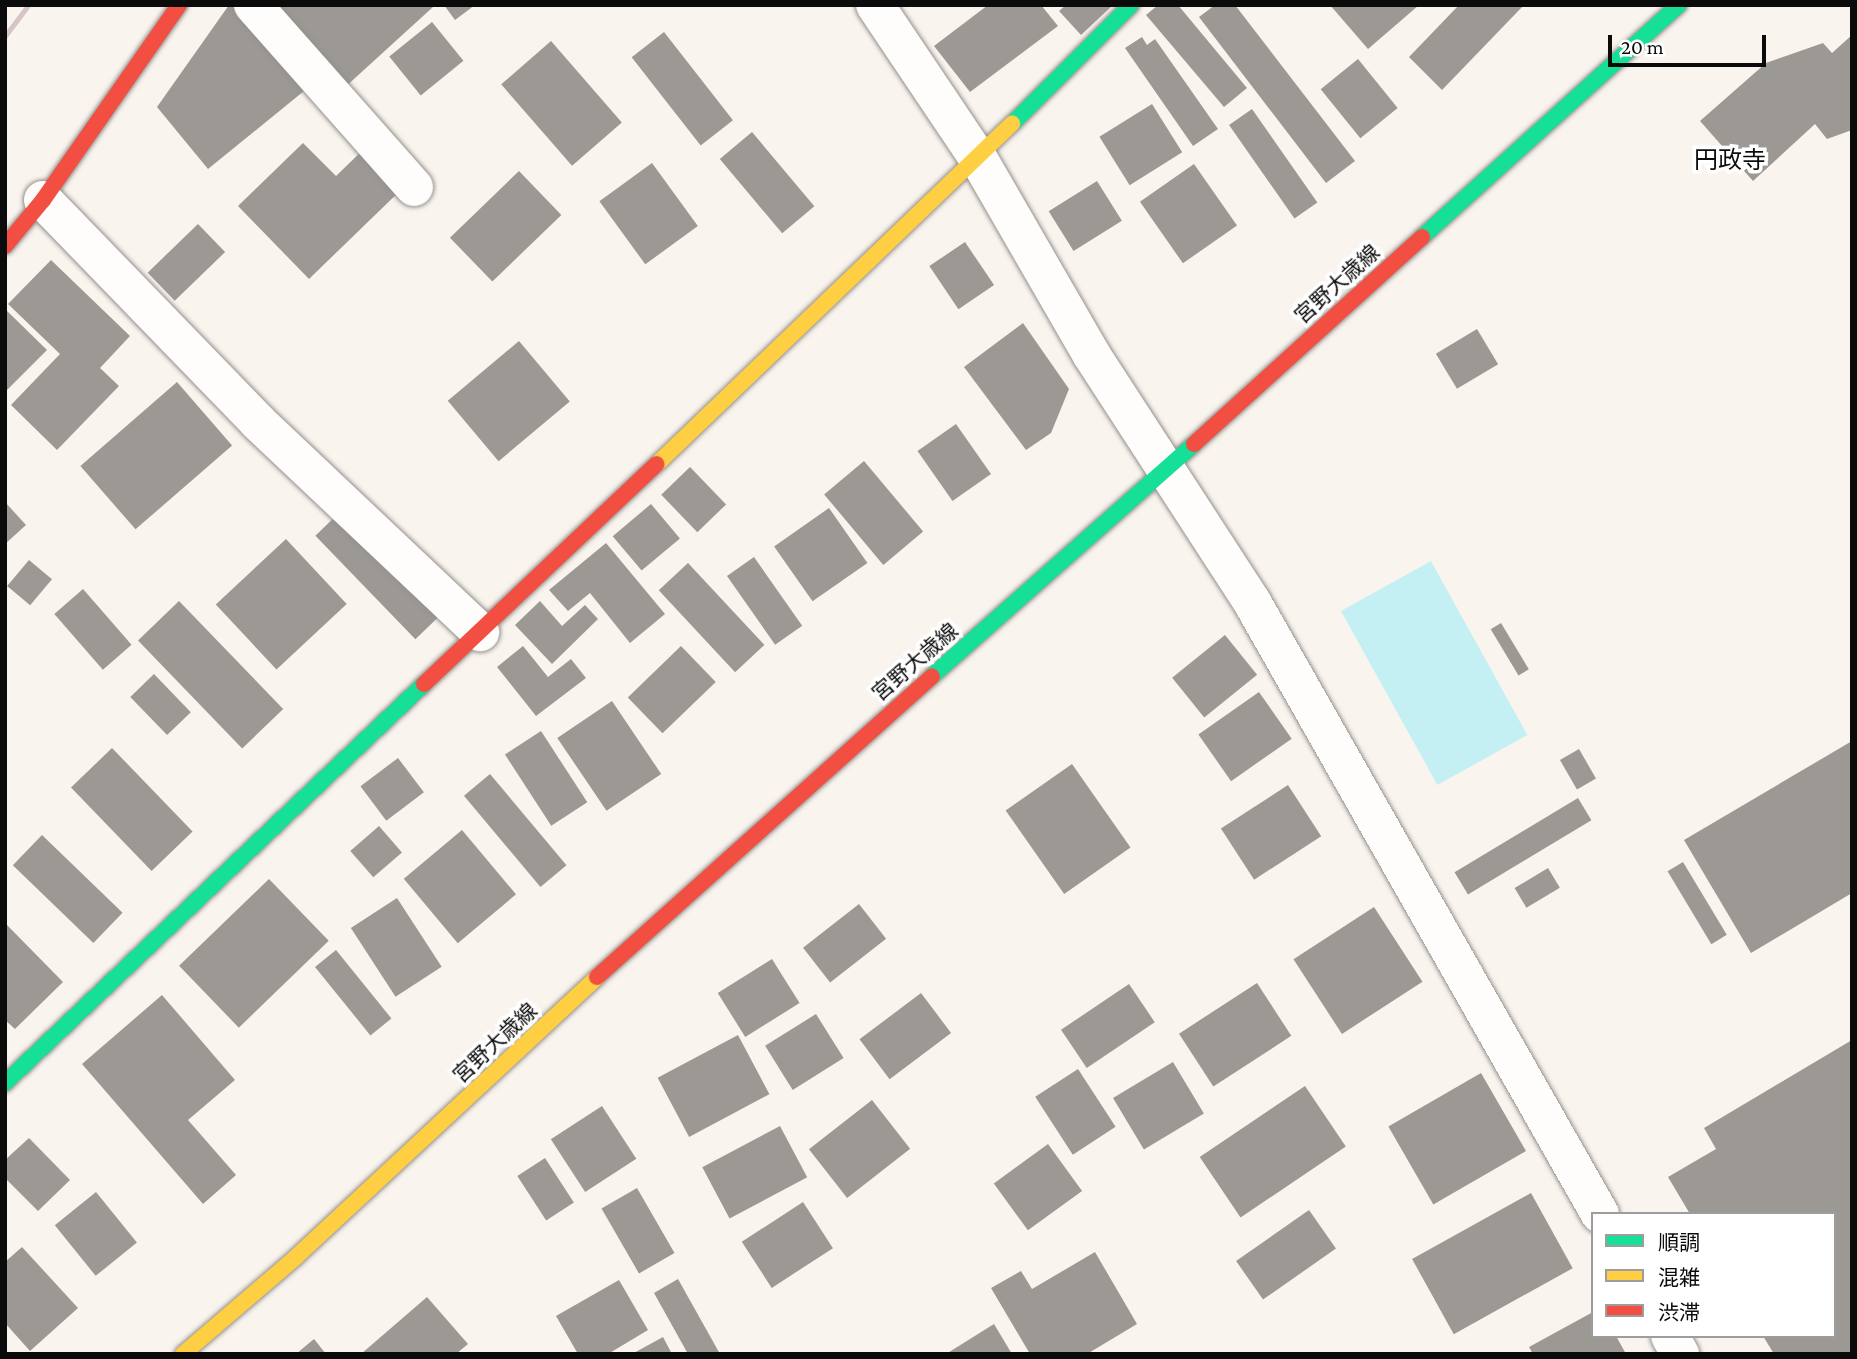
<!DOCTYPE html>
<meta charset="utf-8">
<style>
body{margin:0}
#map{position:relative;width:1857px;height:1359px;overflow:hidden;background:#faf4ee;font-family:"Crimson Pro","Noto Sans JP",serif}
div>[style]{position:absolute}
.water>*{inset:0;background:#c5f0f3;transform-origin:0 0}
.building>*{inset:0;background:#9c9894;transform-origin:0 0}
.roads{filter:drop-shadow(0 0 2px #93908d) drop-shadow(0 0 2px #93908d)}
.street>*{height:38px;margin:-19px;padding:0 19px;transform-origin:19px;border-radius:19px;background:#fefdfc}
.fast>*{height:16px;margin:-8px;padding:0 8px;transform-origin:8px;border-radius:8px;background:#16e098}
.slow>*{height:16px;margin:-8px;padding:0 8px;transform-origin:8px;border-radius:8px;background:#ffcf43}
.jam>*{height:16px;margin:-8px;padding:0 8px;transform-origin:8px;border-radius:8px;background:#f24e42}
.rail>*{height:5px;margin:-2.5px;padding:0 2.5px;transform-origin:2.5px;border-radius:2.5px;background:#d6c4c9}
span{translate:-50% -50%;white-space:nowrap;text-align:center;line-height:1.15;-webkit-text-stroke:7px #fff;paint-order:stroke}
.street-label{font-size:21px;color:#0b0b0b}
.quarter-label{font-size:24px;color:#0b0b0b}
.frame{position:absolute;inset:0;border:7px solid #0b0b0b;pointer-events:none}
.legend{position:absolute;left:1591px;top:1212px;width:245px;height:126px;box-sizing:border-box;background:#fff;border:2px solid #9d9d9d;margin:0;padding:9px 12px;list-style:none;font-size:21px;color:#0b0b0b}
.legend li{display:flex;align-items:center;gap:14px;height:35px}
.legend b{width:35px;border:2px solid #9d9d9d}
.scale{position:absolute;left:1608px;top:35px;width:158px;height:32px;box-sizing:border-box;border:4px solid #0b0b0b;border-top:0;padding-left:9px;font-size:21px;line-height:24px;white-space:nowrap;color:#0b0b0b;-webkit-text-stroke:5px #fff;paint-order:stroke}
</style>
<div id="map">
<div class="water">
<i style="left:1431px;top:561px;width:199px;height:103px;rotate:61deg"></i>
</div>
<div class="building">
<i style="clip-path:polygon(229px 5px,235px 5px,304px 91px,208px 169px,157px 107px)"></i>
<i style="clip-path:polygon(274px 5px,431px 5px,433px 7px,343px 89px)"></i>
<i style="clip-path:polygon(444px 5px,475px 5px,455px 20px)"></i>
<i style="clip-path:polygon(988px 5px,1041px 5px,1058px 26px,970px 92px,934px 46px)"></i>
<i style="clip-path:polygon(1066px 5px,1113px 5px,1081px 35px,1059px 11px)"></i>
<i style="clip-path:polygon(1158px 5px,1178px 5px,1247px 88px,1224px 107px,1146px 15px)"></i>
<i style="clip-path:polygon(1215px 5px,1235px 5px,1355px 161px,1326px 183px,1199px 17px)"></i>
<i style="clip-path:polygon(1330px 5px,1419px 5px,1368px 49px)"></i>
<i style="clip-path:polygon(1459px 5px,1524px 5px,1442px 90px,1409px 57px)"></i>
<i style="left:432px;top:22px;width:50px;height:55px;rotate:51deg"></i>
<i style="left:664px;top:32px;width:112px;height:41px;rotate:52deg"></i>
<i style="clip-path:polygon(1852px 35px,1852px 130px,1827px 139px,1815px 124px,1753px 181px,1700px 121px,1766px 63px,1823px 43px,1832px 53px)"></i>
<i style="clip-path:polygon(1142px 37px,1147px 45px,1155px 39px,1218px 129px,1193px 146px,1125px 48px)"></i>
<i style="left:551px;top:41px;width:108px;height:66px;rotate:49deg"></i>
<i style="left:1358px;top:59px;width:63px;height:48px;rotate:51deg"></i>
<i style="left:1152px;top:104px;width:57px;height:62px;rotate:58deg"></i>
<i style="left:1252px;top:109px;width:114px;height:28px;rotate:55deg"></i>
<i style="left:752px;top:132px;width:97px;height:42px;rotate:50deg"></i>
<i style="clip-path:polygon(303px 143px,336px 176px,367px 146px,405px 186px,309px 279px,238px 206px)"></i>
<i style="left:652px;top:163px;width:78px;height:65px;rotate:54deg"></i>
<i style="left:1194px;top:164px;width:75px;height:66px;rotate:55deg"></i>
<i style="left:519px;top:171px;width:61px;height:96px;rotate:46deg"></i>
<i style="left:1097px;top:181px;width:47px;height:57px;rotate:58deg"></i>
<i style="left:198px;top:224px;width:39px;height:70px;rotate:46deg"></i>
<i style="left:965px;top:242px;width:52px;height:43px;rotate:56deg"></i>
<i style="clip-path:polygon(51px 260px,130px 336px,100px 368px,119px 386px,57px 450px,11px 405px,60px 354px,8px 304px)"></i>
<i style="clip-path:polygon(5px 309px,47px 350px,7px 390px,5px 388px)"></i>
<i style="clip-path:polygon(1023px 323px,1069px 389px,1051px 433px,1026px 450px,964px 367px)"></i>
<i style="left:1477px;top:329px;width:41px;height:48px;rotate:59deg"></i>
<i style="left:519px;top:341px;width:79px;height:93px;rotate:50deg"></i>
<i style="left:177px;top:382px;width:84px;height:128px;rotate:49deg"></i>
<i style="left:956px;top:424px;width:61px;height:47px;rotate:55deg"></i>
<i style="left:864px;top:461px;width:92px;height:52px;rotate:50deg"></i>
<i style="left:690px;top:467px;width:52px;height:40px;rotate:46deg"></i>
<i style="clip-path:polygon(5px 502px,26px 525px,5px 544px)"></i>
<i style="left:651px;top:504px;width:45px;height:50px;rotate:50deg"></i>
<i style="left:829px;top:508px;width:67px;height:67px;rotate:55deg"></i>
<i style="left:342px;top:510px;width:144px;height:37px;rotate:46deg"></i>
<i style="left:286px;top:539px;width:89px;height:96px;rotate:47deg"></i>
<i style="clip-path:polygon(606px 543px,665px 614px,630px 643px,590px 593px,568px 611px,549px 590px)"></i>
<i style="left:754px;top:557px;width:84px;height:33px;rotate:55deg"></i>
<i style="left:29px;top:560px;width:30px;height:34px;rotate:40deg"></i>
<i style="left:688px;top:563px;width:112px;height:40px;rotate:47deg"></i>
<i style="left:83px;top:589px;width:74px;height:38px;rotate:49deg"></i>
<i style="left:179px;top:601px;width:150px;height:57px;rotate:46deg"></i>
<i style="clip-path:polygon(540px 601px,562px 626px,585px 605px,598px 619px,552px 664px,515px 625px)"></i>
<i style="left:1501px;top:623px;width:54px;height:12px;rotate:59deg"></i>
<i style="left:1225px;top:635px;width:51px;height:68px;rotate:51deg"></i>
<i style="clip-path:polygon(523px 646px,548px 677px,571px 659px,586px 678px,536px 716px,497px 667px)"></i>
<i style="left:681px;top:646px;width:50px;height:74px;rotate:46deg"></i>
<i style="left:154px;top:674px;width:53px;height:33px;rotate:46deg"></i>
<i style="left:1259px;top:692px;width:57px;height:74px;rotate:55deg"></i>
<i style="left:612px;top:701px;width:88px;height:66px;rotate:56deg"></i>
<i style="left:541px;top:731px;width:85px;height:43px;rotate:57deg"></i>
<i style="clip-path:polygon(1852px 741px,1852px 893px,1751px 953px,1684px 840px)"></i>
<i style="left:112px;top:748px;width:116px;height:57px;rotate:46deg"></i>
<i style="left:1579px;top:749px;width:34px;height:22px;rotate:60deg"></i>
<i style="left:398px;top:758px;width:43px;height:47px;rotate:53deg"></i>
<i style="left:1072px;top:764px;width:102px;height:81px;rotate:55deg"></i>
<i style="left:490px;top:774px;width:119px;height:34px;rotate:50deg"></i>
<i style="left:1288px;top:785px;width:61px;height:80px;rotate:57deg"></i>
<i style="left:1578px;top:798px;width:26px;height:144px;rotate:59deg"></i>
<i style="left:379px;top:826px;width:35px;height:38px;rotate:49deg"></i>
<i style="left:462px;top:830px;width:84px;height:76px;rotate:50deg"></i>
<i style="left:42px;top:835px;width:112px;height:42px;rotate:44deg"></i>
<i style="left:1683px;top:862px;width:85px;height:18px;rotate:59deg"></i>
<i style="left:1548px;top:868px;width:23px;height:39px;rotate:59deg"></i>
<i style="left:269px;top:879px;width:86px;height:125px;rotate:46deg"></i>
<i style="left:397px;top:898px;width:82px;height:55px;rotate:57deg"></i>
<i style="left:859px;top:904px;width:44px;height:71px;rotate:52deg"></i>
<i style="left:1374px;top:907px;width:89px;height:96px;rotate:57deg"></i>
<i style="clip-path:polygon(5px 923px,63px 982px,15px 1029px,5px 1020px)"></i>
<i style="left:336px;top:950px;width:88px;height:27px;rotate:51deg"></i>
<i style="left:772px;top:959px;width:52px;height:64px;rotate:58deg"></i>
<i style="left:1257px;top:983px;width:63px;height:93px;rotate:57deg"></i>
<i style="left:1129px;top:984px;width:46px;height:82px;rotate:56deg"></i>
<i style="left:921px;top:993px;width:50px;height:77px;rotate:53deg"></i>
<i style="clip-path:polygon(162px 995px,235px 1080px,188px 1120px,236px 1175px,203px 1204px,82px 1064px)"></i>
<i style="left:816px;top:1014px;width:52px;height:60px;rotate:58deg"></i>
<i style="left:738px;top:1035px;width:67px;height:91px;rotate:62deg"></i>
<i style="clip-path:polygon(1852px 1040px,1852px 1354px,1774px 1354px,1763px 1336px,1834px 1336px,1834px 1214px,1690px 1214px,1668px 1177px,1716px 1149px,1704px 1128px)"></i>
<i style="left:1173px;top:1062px;width:60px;height:70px;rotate:59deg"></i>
<i style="left:1078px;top:1069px;width:69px;height:51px;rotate:57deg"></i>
<i style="left:1481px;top:1073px;width:90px;height:107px;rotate:60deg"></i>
<i style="left:1305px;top:1086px;width:73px;height:127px;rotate:56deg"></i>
<i style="left:872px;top:1100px;width:62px;height:80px;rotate:52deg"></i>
<i style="left:602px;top:1106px;width:63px;height:61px;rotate:57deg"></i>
<i style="left:780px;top:1126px;width:58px;height:88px;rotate:62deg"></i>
<i style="clip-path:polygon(29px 1138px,70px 1180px,38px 1211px,5px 1178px,5px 1160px)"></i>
<i style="left:1048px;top:1144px;width:58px;height:67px;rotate:54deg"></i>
<i style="left:545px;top:1158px;width:53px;height:33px;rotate:57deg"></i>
<i style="left:637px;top:1188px;width:75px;height:41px;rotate:60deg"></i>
<i style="left:96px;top:1192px;width:65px;height:53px;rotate:51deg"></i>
<i style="left:1531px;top:1193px;width:86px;height:136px;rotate:61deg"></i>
<i style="left:803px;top:1202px;width:55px;height:73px;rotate:57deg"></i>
<i style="left:1309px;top:1210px;width:47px;height:89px;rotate:55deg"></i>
<i style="clip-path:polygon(22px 1247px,78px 1308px,30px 1351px,5px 1323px,5px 1262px)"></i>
<i style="clip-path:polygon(1095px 1252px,1137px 1324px,1087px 1354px,1030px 1354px,991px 1288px,1021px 1271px,1032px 1289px)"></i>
<i style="clip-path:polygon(678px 1279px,720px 1354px,688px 1354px,654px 1293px)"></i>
<i style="clip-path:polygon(619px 1280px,648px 1330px,608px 1354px,578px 1354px,556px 1316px)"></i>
<i style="clip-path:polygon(427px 1297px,468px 1344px,456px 1354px,361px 1354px)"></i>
<i style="clip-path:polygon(1593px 1312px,1593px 1336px,1616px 1336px,1626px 1354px,1533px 1354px,1529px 1347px)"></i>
<i style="clip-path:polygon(994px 1324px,1012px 1354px,946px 1354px)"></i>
<i style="clip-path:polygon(663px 1337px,672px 1354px,632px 1354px)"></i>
<i style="clip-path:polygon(314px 1339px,326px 1354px,296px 1354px)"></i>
</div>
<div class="roads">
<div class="street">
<i style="left:253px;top:5px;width:243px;rotate:48.5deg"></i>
<i style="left:875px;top:5px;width:184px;rotate:56.1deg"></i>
<i style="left:978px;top:158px;width:226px;rotate:60deg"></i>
<i style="left:1091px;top:354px;width:296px;rotate:57deg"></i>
<i style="left:1252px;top:602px;width:704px;rotate:60.38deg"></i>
<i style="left:43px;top:200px;width:309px;rotate:45.9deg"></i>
<i style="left:258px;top:422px;width:306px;rotate:43.4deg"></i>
<i style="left:1670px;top:1336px;width:21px;rotate:61deg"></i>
</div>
<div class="fast">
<i style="left:1012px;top:124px;width:168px;rotate:-45deg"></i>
<i style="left:1422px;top:237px;width:346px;rotate:-42.1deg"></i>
<i style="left:932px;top:676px;width:350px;rotate:-41.5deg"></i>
<i style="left:5px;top:1083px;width:579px;rotate:-43.6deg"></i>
</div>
<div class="slow">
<i style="left:657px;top:464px;width:492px;rotate:-43.8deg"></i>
<i style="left:183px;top:1354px;width:149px;rotate:-40.6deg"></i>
<i style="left:296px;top:1257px;width:411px;rotate:-42.9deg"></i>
</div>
<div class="jam">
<i style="left:5px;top:246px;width:60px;rotate:-50.4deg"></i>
<i style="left:43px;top:200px;width:238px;rotate:-55.1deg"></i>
<i style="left:1194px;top:444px;width:308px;rotate:-42.2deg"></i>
<i style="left:424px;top:684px;width:320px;rotate:-43.4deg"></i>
<i style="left:597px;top:977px;width:450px;rotate:-41.9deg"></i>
</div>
</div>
<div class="rail">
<i style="left:5px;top:36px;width:39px;rotate:-53deg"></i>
</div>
<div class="street-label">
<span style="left:1337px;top:284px;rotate:-42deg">宮野大歳線</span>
<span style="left:915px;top:662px;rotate:-41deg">宮野大歳線</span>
<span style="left:495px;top:1043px;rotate:-43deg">宮野大歳線</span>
</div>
<div class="quarter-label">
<span style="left:1730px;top:160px">円政寺</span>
</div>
<div class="frame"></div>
<ul class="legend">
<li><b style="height:9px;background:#16e098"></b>順調</li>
<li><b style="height:9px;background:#ffcf43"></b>混雑</li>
<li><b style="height:9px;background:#f24e42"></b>渋滞</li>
</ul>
<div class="scale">20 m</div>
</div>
